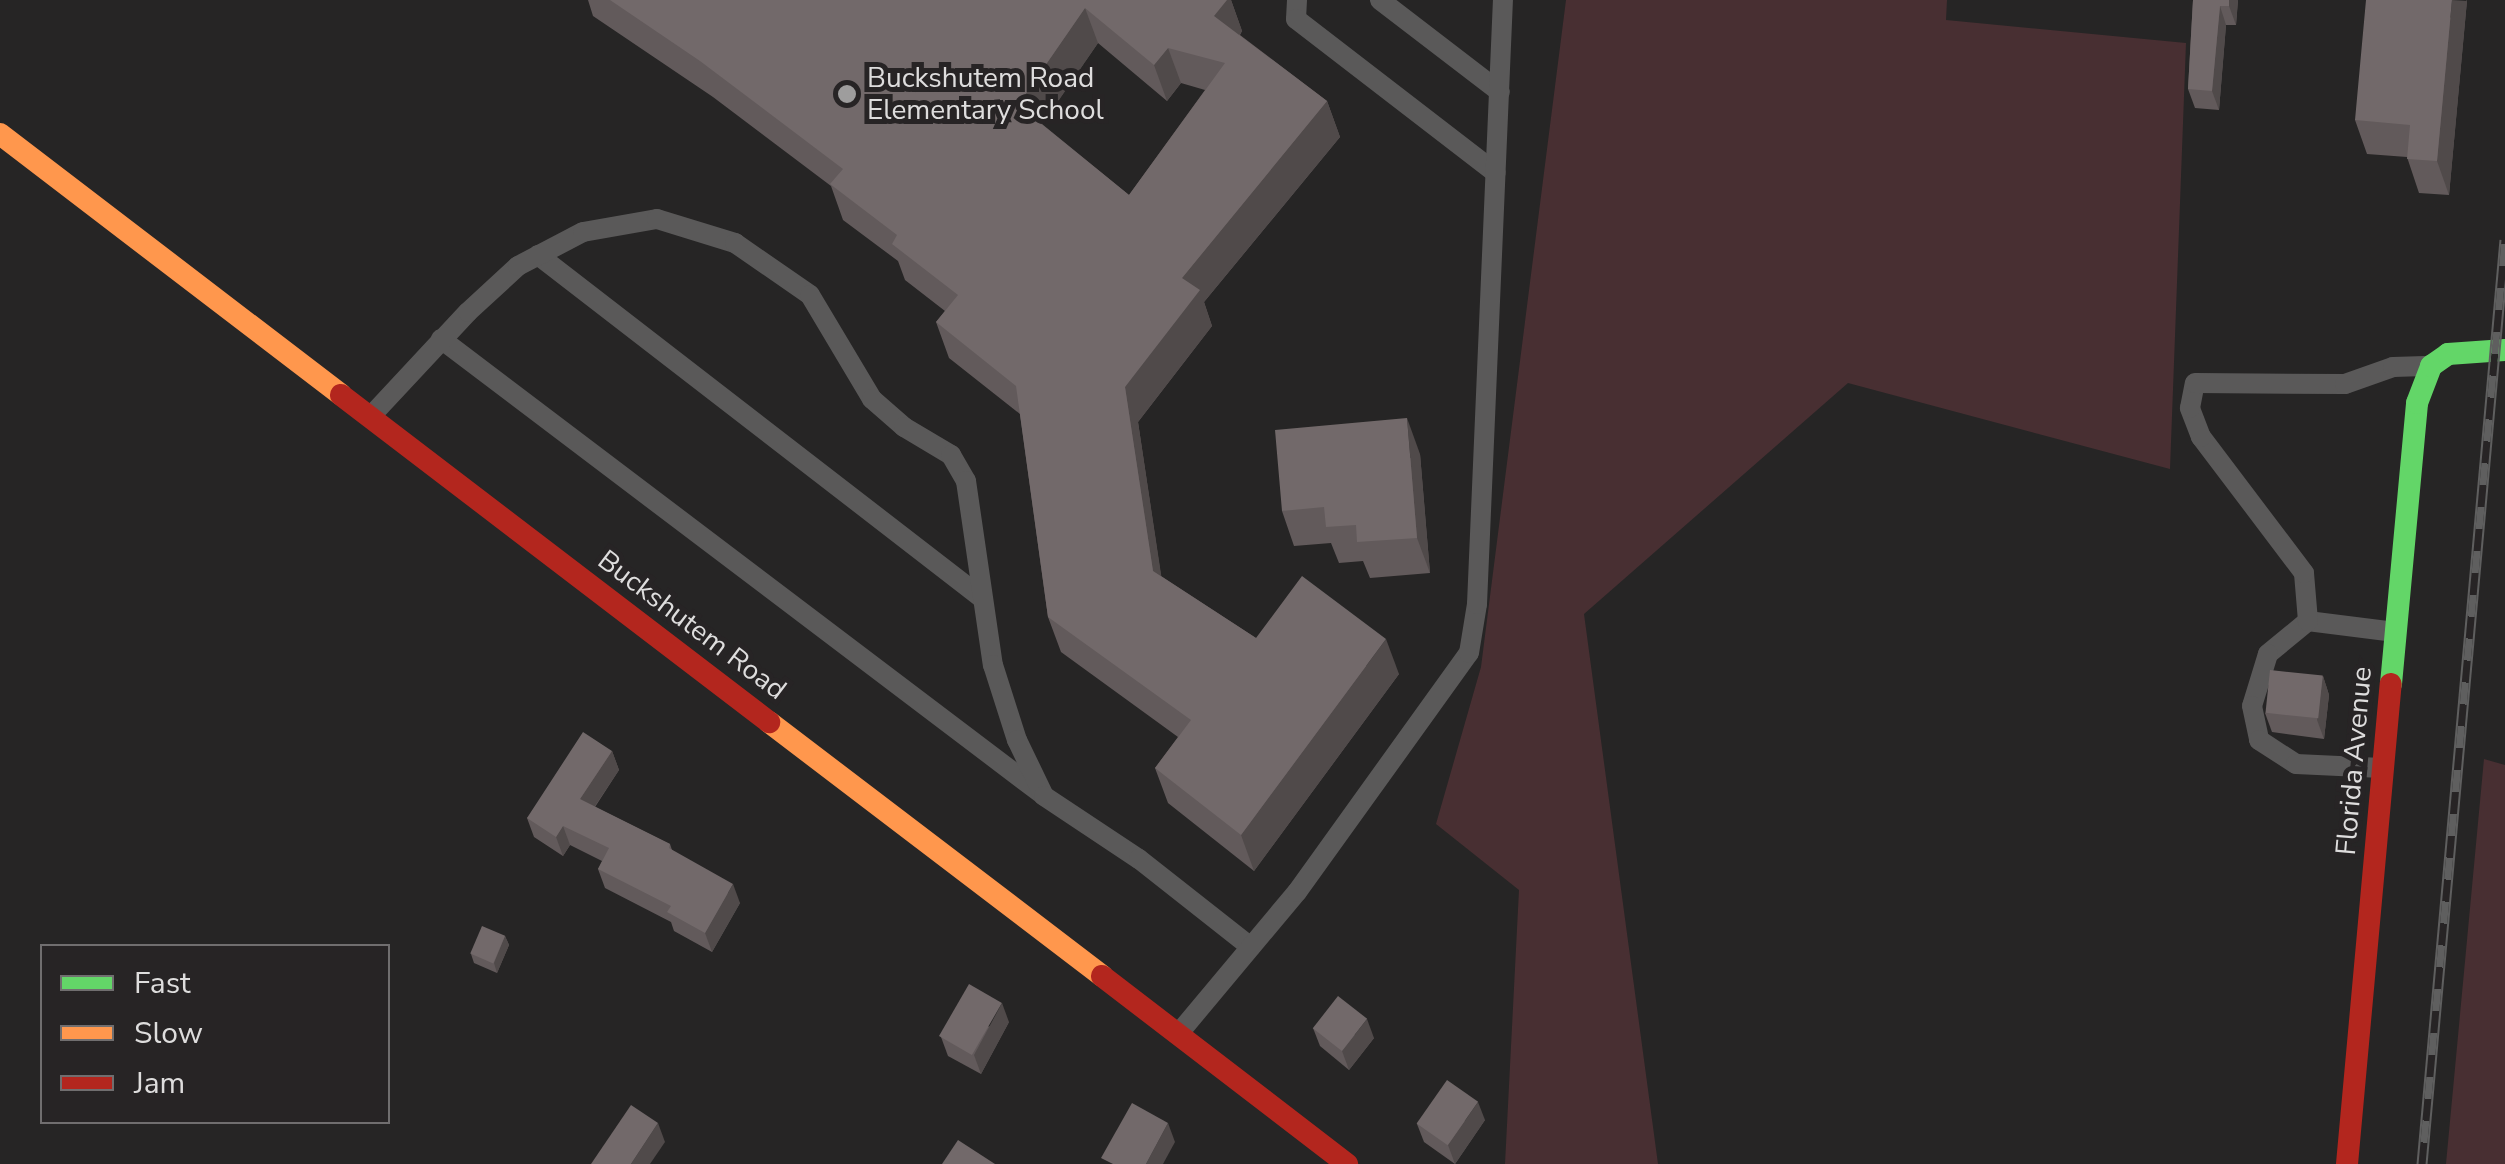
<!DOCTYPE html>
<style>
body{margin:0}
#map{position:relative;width:2505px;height:1164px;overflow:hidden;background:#262525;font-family:"Nunito Sans",sans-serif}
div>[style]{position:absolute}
.green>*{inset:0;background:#482f32}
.lane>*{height:20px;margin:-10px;padding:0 10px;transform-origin:10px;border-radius:10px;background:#5a5959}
.fast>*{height:22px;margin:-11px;padding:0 11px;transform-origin:11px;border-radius:11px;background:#63d668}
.slow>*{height:22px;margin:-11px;padding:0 11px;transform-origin:11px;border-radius:11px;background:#ff974d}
.jam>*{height:22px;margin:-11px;padding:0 11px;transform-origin:11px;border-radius:11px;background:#b3261e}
.rail>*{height:11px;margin-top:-5.5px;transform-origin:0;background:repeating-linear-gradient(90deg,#272425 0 22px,#5f5f5f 0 44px);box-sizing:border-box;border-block:2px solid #5f5f5f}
.wall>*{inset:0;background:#625a5b}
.shaded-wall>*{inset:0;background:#504a4a}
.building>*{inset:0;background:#72696a;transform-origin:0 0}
.dots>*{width:28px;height:28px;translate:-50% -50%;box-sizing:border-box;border:5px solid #272425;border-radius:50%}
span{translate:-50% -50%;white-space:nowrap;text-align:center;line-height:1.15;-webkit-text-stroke:10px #272425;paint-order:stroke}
.poi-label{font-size:28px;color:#dedddd}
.left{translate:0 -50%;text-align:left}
.street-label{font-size:28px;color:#dedddd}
.legend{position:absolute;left:40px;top:944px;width:350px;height:180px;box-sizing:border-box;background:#272425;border:2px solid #706e6f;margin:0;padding:12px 18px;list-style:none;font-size:30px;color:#dedddd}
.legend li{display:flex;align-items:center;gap:20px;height:50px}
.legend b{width:50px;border:2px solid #706e6f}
</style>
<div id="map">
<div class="green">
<i style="clip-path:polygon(1566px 0,1947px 0,1946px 20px,2186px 43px,2170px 469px,1848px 383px,1584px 614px,1658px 1164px,1505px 1164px,1519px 890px,1436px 824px,1481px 667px)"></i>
<i style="clip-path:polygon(2484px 759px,2505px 765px,2505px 1164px,2446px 1164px)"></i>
</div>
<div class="lane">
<i style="left:1297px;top:0;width:19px;rotate:93deg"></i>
<i style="left:1296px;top:19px;width:252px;rotate:37.6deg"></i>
<i style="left:1380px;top:0;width:151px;rotate:37.5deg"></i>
<i style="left:538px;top:255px;width:561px;rotate:37.69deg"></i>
<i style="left:441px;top:339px;width:754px;rotate:37.13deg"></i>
<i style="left:371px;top:416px;width:142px;rotate:-47deg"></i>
<i style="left:468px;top:312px;width:68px;rotate:-42.6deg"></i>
<i style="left:518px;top:266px;width:73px;rotate:-27.6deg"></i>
<i style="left:583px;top:232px;width:75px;rotate:-10deg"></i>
<i style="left:657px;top:219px;width:82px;rotate:17.1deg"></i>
<i style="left:735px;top:243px;width:91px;rotate:34.7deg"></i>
<i style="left:810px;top:295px;width:121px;rotate:59.2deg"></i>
<i style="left:872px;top:399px;width:43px;rotate:41.2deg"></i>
<i style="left:904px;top:427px;width:55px;rotate:30.8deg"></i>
<i style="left:951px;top:455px;width:30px;rotate:60deg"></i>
<i style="left:966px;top:481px;width:186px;rotate:81.7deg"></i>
<i style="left:993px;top:665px;width:79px;rotate:72.3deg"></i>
<i style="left:1017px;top:740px;width:62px;rotate:64.3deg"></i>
<i style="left:1044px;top:796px;width:114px;rotate:33.6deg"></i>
<i style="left:1139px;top:859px;width:142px;rotate:38.2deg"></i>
<i style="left:2308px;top:621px;width:52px;rotate:140.5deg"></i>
<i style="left:2268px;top:654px;width:54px;rotate:107.1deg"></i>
<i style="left:2252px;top:706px;width:35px;rotate:78deg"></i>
<i style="left:2259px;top:740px;width:44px;rotate:33deg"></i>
<i style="left:2296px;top:764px;width:86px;rotate:2.7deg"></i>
<i style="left:2395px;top:632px;width:88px;rotate:-172.8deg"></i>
<i style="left:2308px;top:621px;width:48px;rotate:-94.8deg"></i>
<i style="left:2304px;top:573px;width:171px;rotate:-127.1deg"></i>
<i style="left:2201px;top:437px;width:31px;rotate:-111deg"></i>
<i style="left:2190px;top:408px;width:25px;rotate:-79deg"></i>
<i style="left:2195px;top:383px;width:150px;rotate:0.4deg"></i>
<i style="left:2345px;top:384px;width:51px;rotate:-19.5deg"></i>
<i style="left:2393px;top:367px;width:32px;rotate:-2deg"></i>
<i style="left:1179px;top:1033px;width:184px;rotate:-50.1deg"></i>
<i style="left:1297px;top:892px;width:294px;rotate:-54.3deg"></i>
<i style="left:1469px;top:653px;width:50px;rotate:-80.7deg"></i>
<i style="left:1477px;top:604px;width:605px;rotate:-87.54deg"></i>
</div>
<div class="fast">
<i style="left:2391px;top:684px;width:282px;rotate:-84.7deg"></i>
<i style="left:2417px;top:403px;width:40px;rotate:-69deg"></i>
<i style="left:2431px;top:366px;width:21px;rotate:-35deg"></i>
<i style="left:2448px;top:354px;width:57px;rotate:-4deg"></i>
</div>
<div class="slow">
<i style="left:0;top:134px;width:429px;rotate:37.4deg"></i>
<i style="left:769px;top:722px;width:419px;rotate:37.3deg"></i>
</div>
<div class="jam">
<i style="left:341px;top:395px;width:539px;rotate:37.38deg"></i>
<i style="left:1102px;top:976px;width:309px;rotate:37.5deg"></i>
<i style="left:2347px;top:1164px;width:482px;rotate:-84.8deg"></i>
</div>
<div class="rail">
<i style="left:2422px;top:1164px;width:928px;rotate:-84.87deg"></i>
</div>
<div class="wall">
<i style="clip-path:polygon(evenodd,588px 0,1231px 0,1242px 31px,1240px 35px,1327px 101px,1340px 137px,1204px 302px,1212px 326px,1138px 422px,1161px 576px,1256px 638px,1399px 674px,1254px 871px,1168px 803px,1155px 768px,1178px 737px,1061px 652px,1048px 617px,1020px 414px,949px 358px,936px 322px,945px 311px,905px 280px,898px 261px,843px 220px,831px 186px,713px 97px,593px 16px,588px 0,1098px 43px,1167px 101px,1181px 83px,1205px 90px,1129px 195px,1042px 124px,1098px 43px)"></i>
<i style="clip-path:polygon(2193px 0,2238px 0,2236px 25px,2226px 25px,2219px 110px,2195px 108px,2188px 89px)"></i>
<i style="clip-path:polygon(2467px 0,2449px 195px,2419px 193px,2407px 157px,2367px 154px,2355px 120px)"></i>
<i style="clip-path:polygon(1420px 454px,1430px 573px,1370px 578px,1363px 561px,1339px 563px,1331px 543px,1294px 546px,1282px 511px)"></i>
<i style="clip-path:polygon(2323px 676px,2329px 695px,2324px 739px,2272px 732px,2265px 713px)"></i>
<i style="clip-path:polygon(612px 751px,619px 770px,595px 807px,670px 844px,672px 850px,740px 903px,712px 952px,674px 931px,671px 922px,605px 888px,598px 869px,602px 861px,570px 845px,563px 856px,534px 837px,527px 818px)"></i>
<i style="clip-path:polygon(505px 936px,509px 945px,497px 973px,474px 963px,471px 954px)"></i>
<i style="clip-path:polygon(1009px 1022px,981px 1074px,948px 1056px,941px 1037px)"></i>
<i style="clip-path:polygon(1313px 1028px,1374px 1038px,1349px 1070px,1320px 1046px)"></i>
<i style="clip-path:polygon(1485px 1120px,1455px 1164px,1424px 1142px,1417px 1124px)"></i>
</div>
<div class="shaded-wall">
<i style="clip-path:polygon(1211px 0,1231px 0,1242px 31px,1227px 52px,1214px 16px)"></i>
<i style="clip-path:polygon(2229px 0,2238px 0,2236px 25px,2229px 6px)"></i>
<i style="clip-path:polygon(2452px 0,2467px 1px,2449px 195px,2437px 161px)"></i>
<i style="clip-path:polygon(2220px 6px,2226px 25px,2219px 110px,2212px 91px)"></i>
<i style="clip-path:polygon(1085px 8px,1098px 43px,1031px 141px,1018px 105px)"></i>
<i style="clip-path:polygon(1168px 48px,1181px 83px,1167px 101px,1154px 65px)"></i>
<i style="clip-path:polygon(1327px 101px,1340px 137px,1204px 302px,1212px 326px,1138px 422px,1166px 607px,1153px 571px,1125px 387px,1182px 278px)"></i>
<i style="clip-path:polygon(1407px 418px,1420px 454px,1430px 573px,1417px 538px)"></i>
<i style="clip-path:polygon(1386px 639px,1399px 674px,1254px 871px,1241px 835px)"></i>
<i style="clip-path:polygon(2323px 676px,2329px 695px,2324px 739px,2317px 720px)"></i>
<i style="clip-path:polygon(612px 751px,619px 770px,587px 818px,580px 799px)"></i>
<i style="clip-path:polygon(563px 826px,570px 845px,563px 856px,556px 837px)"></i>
<i style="clip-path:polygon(733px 884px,740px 903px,712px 952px,705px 933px)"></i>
<i style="clip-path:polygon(505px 936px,509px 945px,497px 973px,494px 963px)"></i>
<i style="clip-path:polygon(1002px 1003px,1009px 1022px,981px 1074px,974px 1055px)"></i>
<i style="clip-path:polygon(1367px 1019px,1374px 1038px,1349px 1070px,1342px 1051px)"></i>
<i style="clip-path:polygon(1478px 1102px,1485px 1120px,1455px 1164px,1448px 1145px)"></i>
<i style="clip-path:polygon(658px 1123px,665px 1142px,650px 1164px,631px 1164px)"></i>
<i style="clip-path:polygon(1168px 1123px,1175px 1142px,1163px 1164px,1146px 1164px)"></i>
</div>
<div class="building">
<i style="clip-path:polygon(evenodd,610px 0,1227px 0,1214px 16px,1327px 101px,1182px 278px,1200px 290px,1125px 387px,1153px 571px,1256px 638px,1302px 576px,1386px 639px,1241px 835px,1155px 768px,1191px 720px,1048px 617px,1016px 386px,936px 322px,958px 295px,892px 244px,897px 235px,830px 184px,843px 169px,700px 61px,610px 0,1085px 8px,1154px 65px,1168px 48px,1225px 63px,1129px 195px,1018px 105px,1085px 8px)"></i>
<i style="clip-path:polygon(2193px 0,2229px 0,2229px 6px,2220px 6px,2212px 91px,2188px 89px)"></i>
<i style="clip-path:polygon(2366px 0,2452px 0,2437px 161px,2407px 159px,2410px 125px,2355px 120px)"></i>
<i style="clip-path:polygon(1407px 418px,1417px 538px,1357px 542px,1356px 525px,1326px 527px,1324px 507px,1282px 511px,1275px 430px)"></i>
<i style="left:2270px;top:670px;width:53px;height:43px;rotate:6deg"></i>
<i style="clip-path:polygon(583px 732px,612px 751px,580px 799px,670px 844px,669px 848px,733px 884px,705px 933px,667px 912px,671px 906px,598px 869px,609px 848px,563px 826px,556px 837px,527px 818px)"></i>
<i style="left:482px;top:926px;width:25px;height:30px;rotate:23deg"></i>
<i style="left:969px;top:984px;width:38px;height:60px;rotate:30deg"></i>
<i style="left:1338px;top:996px;width:37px;height:41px;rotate:38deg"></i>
<i style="left:1447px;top:1080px;width:38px;height:53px;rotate:35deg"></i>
<i style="clip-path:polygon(1132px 1103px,1168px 1123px,1146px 1164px,1113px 1164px,1101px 1158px)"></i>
<i style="clip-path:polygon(631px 1105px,658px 1123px,631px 1164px,591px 1164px)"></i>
<i style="clip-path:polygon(958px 1140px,995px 1164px,942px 1164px)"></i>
</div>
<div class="dots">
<i style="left:847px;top:94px;background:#9e9d9d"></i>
</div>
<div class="poi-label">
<span class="left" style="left:867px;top:94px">Buckshutem Road<br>Elementary School</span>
</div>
<div class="street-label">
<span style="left:692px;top:625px;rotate:37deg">Buckshutem Road</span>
<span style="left:2354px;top:761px;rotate:-85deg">Florida Avenue</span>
</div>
<ul class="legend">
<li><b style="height:12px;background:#63d668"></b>Fast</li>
<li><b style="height:12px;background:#ff974d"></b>Slow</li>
<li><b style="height:12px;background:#b3261e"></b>Jam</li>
</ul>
</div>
